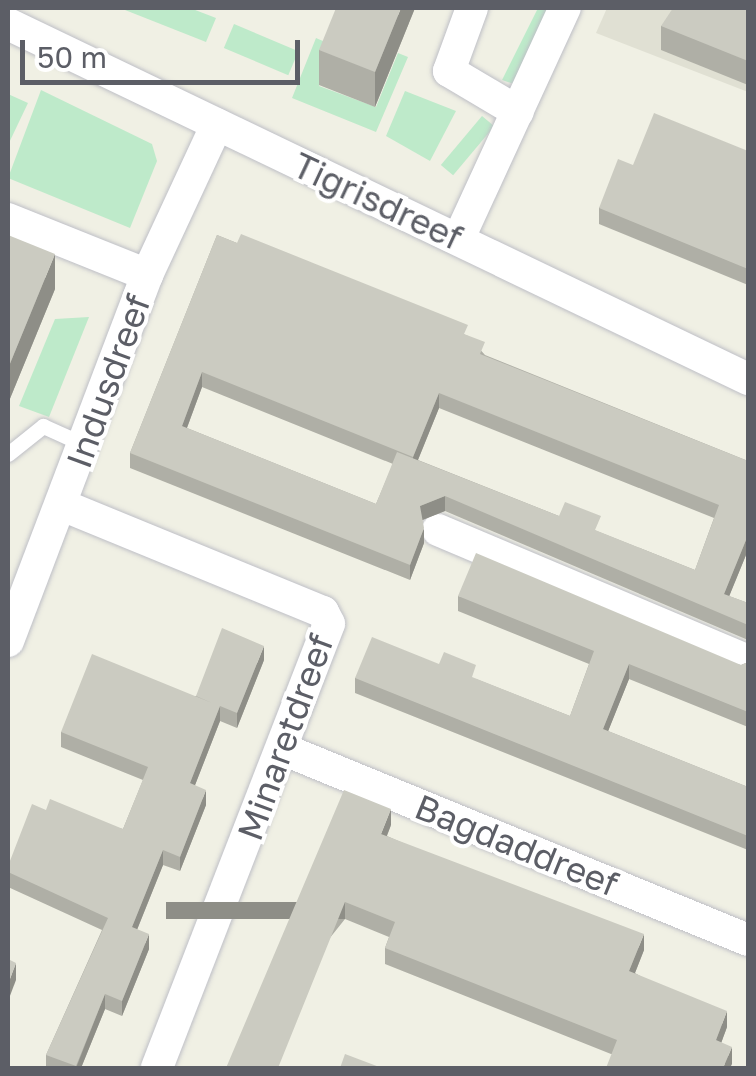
<!DOCTYPE html>
<style>
body{margin:0}
#map{position:relative;width:756px;height:1076px;overflow:hidden;background:#f0f0e4;font-family:"Golos Text",sans-serif}
div>[style]{position:absolute}
.education>*{inset:0;background:#e0e0d3}
.green>*{inset:0;background:#beeaca;transform-origin:0 0}
.roads{filter:drop-shadow(0 0 2px #bebfc6) drop-shadow(0 0 2px #bebfc6)}
.lane>*{height:15px;margin:-7.5px;padding:0 7.5px;transform-origin:7.5px;border-radius:7.5px;background:#fff}
.street>*{height:32px;margin:-16px;padding:0 16px;transform-origin:16px;border-radius:16px;background:#fff}
.wall>*{inset:0;background:#afafa6}
.shaded-wall>*{inset:0;background:#8e8e87;transform-origin:0 0}
.building>*{inset:0;background:#cbcbc1}
span{translate:-50% -50%;white-space:nowrap;text-align:center;line-height:1.15;-webkit-text-stroke:8px #fff;paint-order:stroke}
.street-label{font-size:35px;color:#5c5e66}
.frame{position:absolute;inset:0;border:10px solid #5c5e66;pointer-events:none}
.scale{position:absolute;left:20px;top:40px;width:280px;height:45px;box-sizing:border-box;border:5px solid #5c5e66;border-top:0;padding-left:12px;font-size:30px;line-height:35px;white-space:nowrap;color:#5c5e66;-webkit-text-stroke:8px #fff;paint-order:stroke}
</style>
<div id="map">
<div class="education">
<i style="clip-path:polygon(607px 8px,748px 8px,748px 92px,596px 33px)"></i>
</div>
<div class="green">
<i style="clip-path:polygon(120px 8px,190px 8px,216px 18px,206px 42px)"></i>
<i style="clip-path:polygon(538px 8px,551px 8px,514px 84px,502px 80px)"></i>
<i style="left:234px;top:24px;width:70px;height:26px;rotate:23deg"></i>
<i style="clip-path:polygon(316px 38px,332px 45px,319px 86px,376px 107px,398px 53px,408px 57px,376px 132px,292px 98px)"></i>
<i style="clip-path:polygon(41px 90px,152px 144px,157px 161px,130px 228px,8px 178px)"></i>
<i style="clip-path:polygon(405px 91px,456px 111px,430px 161px,386px 136px)"></i>
<i style="clip-path:polygon(8px 94px,28px 103px,8px 145px)"></i>
<i style="left:482px;top:116px;width:16px;height:64px;rotate:40deg"></i>
<i style="clip-path:polygon(89px 317px,49px 417px,19px 406px,55px 319px)"></i>
</div>
<div class="roads">
<div class="lane">
<i style="left:8px;top:454px;width:45px;rotate:-38.7deg"></i>
<i style="left:43px;top:426px;width:44px;rotate:24.2deg"></i>
</div>
<div class="street">
<i style="left:472px;top:8px;width:67px;rotate:110.1deg"></i>
<i style="left:449px;top:71px;width:80px;rotate:30.7deg"></i>
<i style="left:8px;top:24px;width:821px;rotate:25.63deg"></i>
<i style="left:8px;top:219px;width:150px;rotate:21.9deg"></i>
<i style="left:459px;top:238px;width:253px;rotate:-65.3deg"></i>
<i style="left:62px;top:505px;width:282px;rotate:22.3deg"></i>
<i style="left:323px;top:612px;width:13px;rotate:63deg"></i>
<i style="left:329px;top:624px;width:476px;rotate:111.2deg"></i>
<i style="left:438px;top:530px;width:337px;rotate:22.9deg"></i>
<i style="left:8px;top:641px;width:392px;rotate:-69.2deg"></i>
<i style="left:147px;top:275px;width:166px;rotate:-65.1deg"></i>
<i style="left:285px;top:750px;width:500px;rotate:22.31deg"></i>
</div>
</div>
<div class="wall">
<i style="clip-path:polygon(415px 8px,375px 107px,319px 85px,319px 50px)"></i>
<i style="clip-path:polygon(748px 8px,748px 85px,661px 50px,661px 26px)"></i>
<i style="clip-path:polygon(748px 151px,748px 285px,599px 224px,599px 208px,633px 165px)"></i>
<i style="clip-path:polygon(8px 235px,55px 289px,9px 401px,8px 400px)"></i>
<i style="clip-path:polygon(evenodd,217px 235px,468px 336px,485px 355px,748px 461px,748px 556px,746px 555px,729px 596px,748px 603px,748px 640px,445px 511px,422px 520px,424px 543px,410px 580px,130px 468px,130px 453px,217px 235px,202px 387px,393px 464px,376px 504px,187px 428px,202px 387px,217px 235px,439px 408px,714px 518px,695px 570px,418px 460px,439px 408px)"></i>
<i style="clip-path:polygon(458px 596px,741px 665px,748px 662px,748px 727px,629px 679px,608px 731px,748px 787px,748px 850px,355px 693px,355px 678px,476px 679px,570px 716px,589px 664px,458px 611px)"></i>
<i style="clip-path:polygon(264px 660px,237px 728px,220px 721px,195px 785px,206px 805px,180px 871px,163px 865px,137px 930px,149px 949px,122px 1016px,105px 1009px,81px 1068px,46px 1068px,46px 1055px,102px 930px,8px 887px,8px 866px,46px 810px,123px 829px,143px 780px,61px 747px,61px 732px,196px 696px)"></i>
<i style="clip-path:polygon(391px 825px,387px 836px,644px 950px,635px 973px,727px 1027px,721px 1043px,732px 1064px,611px 1054px,385px 964px,385px 948px,389px 937px,345px 919px,226px 1068px)"></i>
</div>
<div class="shaded-wall">
<i style="clip-path:polygon(401px 8px,415px 8px,375px 107px,375px 72px)"></i>
<i style="clip-path:polygon(55px 254px,55px 289px,9px 401px,9px 366px)"></i>
<i style="clip-path:polygon(202px 372px,202px 387px,182px 441px,182px 426px)"></i>
<i style="clip-path:polygon(439px 393px,439px 408px,413px 472px,413px 457px)"></i>
<i style="clip-path:polygon(445px 496px,445px 511px,420px 521px,420px 506px)"></i>
<i style="clip-path:polygon(424px 528px,424px 543px,410px 580px,410px 565px)"></i>
<i style="clip-path:polygon(746px 540px,746px 555px,724px 609px,724px 594px)"></i>
<i style="clip-path:polygon(264px 646px,264px 660px,237px 728px,237px 713px)"></i>
<i style="clip-path:polygon(629px 664px,629px 679px,603px 744px,603px 729px)"></i>
<i style="clip-path:polygon(220px 706px,220px 721px,190px 798px,190px 783px)"></i>
<i style="clip-path:polygon(206px 790px,206px 805px,180px 871px,180px 857px)"></i>
<i style="clip-path:polygon(391px 809px,391px 825px,381px 850px,381px 834px)"></i>
<i style="clip-path:polygon(163px 850px,163px 865px,132px 942px,132px 927px)"></i>
<i style="left:345px;top:902px;width:17px;height:179px;rotate:90deg"></i>
<i style="clip-path:polygon(149px 934px,149px 949px,122px 1016px,122px 1001px)"></i>
<i style="clip-path:polygon(644px 934px,644px 950px,629px 988px,629px 971px)"></i>
<i style="clip-path:polygon(16px 963px,16px 980px,8px 1001px,8px 984px)"></i>
<i style="clip-path:polygon(105px 994px,105px 1009px,81px 1068px,76px 1068px)"></i>
<i style="clip-path:polygon(727px 1011px,727px 1027px,716px 1057px,716px 1040px)"></i>
<i style="clip-path:polygon(732px 1047px,732px 1064px,730px 1068px,723px 1068px)"></i>
</div>
<div class="building">
<i style="clip-path:polygon(336px 8px,401px 8px,375px 72px,319px 50px)"></i>
<i style="clip-path:polygon(673px 8px,748px 8px,748px 61px,661px 26px)"></i>
<i style="clip-path:polygon(654px 113px,748px 151px,748px 269px,599px 208px,618px 159px,633px 165px)"></i>
<i style="clip-path:polygon(evenodd,241px 234px,468px 325px,464px 334px,485px 342px,480px 354px,748px 461px,748px 541px,746px 540px,724px 594px,748px 603px,748px 625px,445px 496px,420px 506px,424px 528px,410px 565px,130px 453px,217px 235px,237px 243px,241px 234px,202px 372px,413px 457px,439px 393px,719px 505px,695px 570px,595px 530px,601px 516px,565px 502px,559px 516px,397px 452px,376px 504px,182px 426px,202px 372px)"></i>
<i style="clip-path:polygon(8px 235px,55px 254px,9px 366px,8px 365px)"></i>
<i style="clip-path:polygon(476px 553px,741px 665px,748px 662px,748px 712px,629px 664px,603px 729px,748px 787px,748px 836px,355px 678px,372px 637px,439px 664px,444px 652px,476px 665px,472px 677px,570px 716px,594px 651px,458px 596px)"></i>
<i style="clip-path:polygon(222px 628px,264px 646px,237px 713px,220px 706px,190px 783px,206px 790px,180px 857px,163px 850px,132px 927px,149px 934px,122px 1001px,105px 994px,76px 1066px,46px 1055px,108px 918px,8px 872px,8px 866px,32px 804px,46px 810px,50px 799px,123px 829px,148px 767px,61px 732px,92px 654px,212px 703px,196px 696px)"></i>
<i style="clip-path:polygon(344px 790px,391px 809px,381px 834px,644px 934px,629px 971px,727px 1011px,716px 1040px,732px 1047px,723px 1068px,606px 1068px,617px 1040px,385px 948px,395px 922px,345px 902px,278px 1068px,226px 1068px)"></i>
<i style="clip-path:polygon(8px 959px,16px 963px,8px 984px)"></i>
<i style="clip-path:polygon(345px 1054px,382px 1068px,340px 1068px)"></i>
</div>
<div class="street-label">
<span style="left:378px;top:201px;rotate:25deg">Tigrisdreef</span>
<span style="left:108px;top:381px;rotate:-70deg">Indusdreef</span>
<span style="left:285px;top:737px;rotate:-70deg">Minaretdreef</span>
<span style="left:517px;top:845px;rotate:22deg">Bagdaddreef</span>
</div>
<div class="frame"></div>
<div class="scale">50 m</div>
</div>
